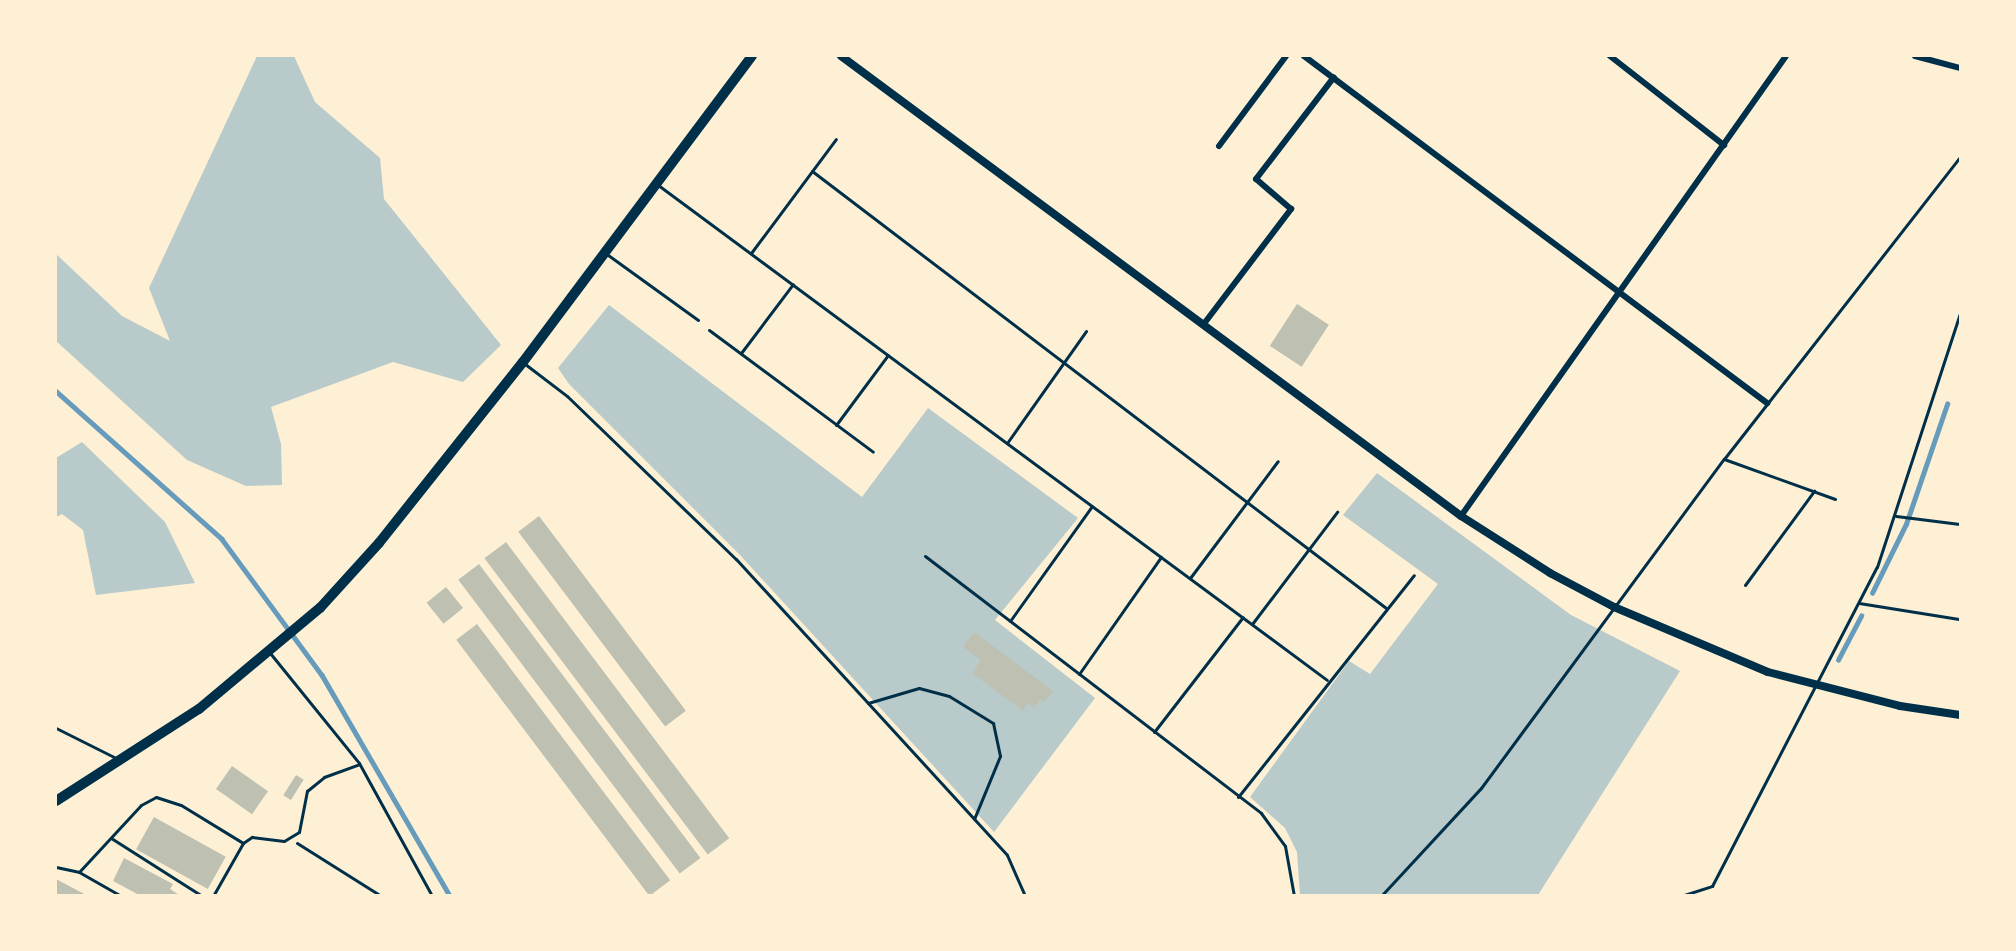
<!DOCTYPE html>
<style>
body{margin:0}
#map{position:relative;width:2016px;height:951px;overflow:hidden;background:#fdf0d5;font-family:"Archivo Narrow",sans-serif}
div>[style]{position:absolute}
.green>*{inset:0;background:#b9caca}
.stream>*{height:4.5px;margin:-2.25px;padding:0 2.25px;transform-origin:2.25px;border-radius:2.25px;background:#669bbc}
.building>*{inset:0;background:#bec0b2;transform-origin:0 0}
.path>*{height:3px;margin:-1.5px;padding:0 1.5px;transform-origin:1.5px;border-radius:1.5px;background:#003049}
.service>*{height:3px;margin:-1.5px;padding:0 1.5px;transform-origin:1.5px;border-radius:1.5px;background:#003049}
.minor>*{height:6px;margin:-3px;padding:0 3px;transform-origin:3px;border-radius:3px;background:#003049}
.tertiary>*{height:8px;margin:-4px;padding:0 4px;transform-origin:4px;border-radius:4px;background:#003049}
.primary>*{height:10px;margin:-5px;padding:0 5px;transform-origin:5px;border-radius:5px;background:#003049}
span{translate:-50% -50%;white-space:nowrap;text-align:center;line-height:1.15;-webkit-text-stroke:5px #fdf0d5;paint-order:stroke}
.frame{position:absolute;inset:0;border:57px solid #fdf0d5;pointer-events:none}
</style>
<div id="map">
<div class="green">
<i style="clip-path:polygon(257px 56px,294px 56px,315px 102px,380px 158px,384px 199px,501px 345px,463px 382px,393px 362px,271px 407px,281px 444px,282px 485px,246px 486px,187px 460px,56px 341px,56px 254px,122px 316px,170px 341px,149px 288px)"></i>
<i style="clip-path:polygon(609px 305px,862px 497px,928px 408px,1078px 518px,995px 620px,1095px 698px,994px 832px,739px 554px,569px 384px,558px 368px)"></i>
<i style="clip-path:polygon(82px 442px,165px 522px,195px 583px,96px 595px,83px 530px,62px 514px,56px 517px,56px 458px)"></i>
<i style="clip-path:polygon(1377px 473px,1571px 615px,1680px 671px,1538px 895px,1300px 895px,1297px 852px,1285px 828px,1250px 797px,1349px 661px,1370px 674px,1438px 584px,1343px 515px)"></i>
</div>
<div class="stream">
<i style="left:56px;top:391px;width:222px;rotate:41.7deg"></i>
<i style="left:222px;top:539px;width:169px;rotate:53.7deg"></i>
<i style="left:322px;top:675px;width:255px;rotate:59.9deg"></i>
<i style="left:1872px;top:593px;width:77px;rotate:-63.8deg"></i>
<i style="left:1906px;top:524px;width:127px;rotate:-71.1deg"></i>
<i style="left:1838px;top:660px;width:50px;rotate:-62.4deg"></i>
</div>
<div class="building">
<i style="left:1297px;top:304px;width:38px;height:50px;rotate:33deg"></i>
<i style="left:539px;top:516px;width:244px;height:26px;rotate:53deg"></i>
<i style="left:506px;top:542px;width:371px;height:27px;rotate:53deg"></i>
<i style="left:479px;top:564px;width:368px;height:26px;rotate:53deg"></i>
<i style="left:446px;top:587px;width:27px;height:25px;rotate:51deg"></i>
<i style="left:477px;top:624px;width:321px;height:26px;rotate:53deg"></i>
<i style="clip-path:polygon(974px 632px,1053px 691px,1044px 702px,1040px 699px,1034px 708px,1028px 703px,1023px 711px,972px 673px,981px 660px,963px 647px)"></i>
<i style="left:232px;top:766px;width:44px;height:28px;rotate:35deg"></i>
<i style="left:296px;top:775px;width:9px;height:24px;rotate:32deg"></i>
<i style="left:154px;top:817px;width:82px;height:37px;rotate:29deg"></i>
<i style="clip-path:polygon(124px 858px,173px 884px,170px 889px,181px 896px,141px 896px,113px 881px)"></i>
<i style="clip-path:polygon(56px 879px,88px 896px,56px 896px)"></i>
</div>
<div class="path">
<i style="left:297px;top:843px;width:99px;rotate:32.2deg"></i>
<i style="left:1861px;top:896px;width:82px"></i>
</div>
<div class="service">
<i style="left:812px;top:171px;width:721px;rotate:37.28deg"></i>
<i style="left:658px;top:185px;width:832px;rotate:36.5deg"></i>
<i style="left:751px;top:253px;width:142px;rotate:-53.3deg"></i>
<i style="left:608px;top:255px;width:111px;rotate:35.8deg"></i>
<i style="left:709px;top:330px;width:204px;rotate:36.6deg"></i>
<i style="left:741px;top:353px;width:86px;rotate:-53deg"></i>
<i style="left:525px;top:364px;width:53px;rotate:37.3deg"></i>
<i style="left:567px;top:396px;width:235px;rotate:44deg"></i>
<i style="left:736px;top:559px;width:401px;rotate:47.5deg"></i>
<i style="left:1007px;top:855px;width:45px;rotate:66.3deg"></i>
<i style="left:836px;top:425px;width:87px;rotate:-53.4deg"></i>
<i style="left:1007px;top:443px;width:137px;rotate:-54.8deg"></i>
<i style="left:1724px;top:459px;width:118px;rotate:19.8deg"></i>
<i style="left:1896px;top:516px;width:64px;rotate:7.1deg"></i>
<i style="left:925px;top:556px;width:423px;rotate:37.4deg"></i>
<i style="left:1261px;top:813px;width:41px;rotate:54deg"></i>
<i style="left:1285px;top:846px;width:51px;rotate:79.8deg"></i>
<i style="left:1190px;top:578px;width:146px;rotate:-53.1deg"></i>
<i style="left:1745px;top:585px;width:117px;rotate:-53.7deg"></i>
<i style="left:1859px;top:603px;width:101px;rotate:9.1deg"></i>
<i style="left:1010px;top:621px;width:141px;rotate:-54.5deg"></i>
<i style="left:1252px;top:624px;width:141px;rotate:-52.8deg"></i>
<i style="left:270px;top:653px;width:141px;rotate:51deg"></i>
<i style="left:359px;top:763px;width:152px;rotate:61.2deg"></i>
<i style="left:1079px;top:674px;width:143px;rotate:-55deg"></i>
<i style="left:868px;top:703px;width:53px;rotate:-16.4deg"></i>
<i style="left:919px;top:688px;width:31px;rotate:15deg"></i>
<i style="left:949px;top:696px;width:52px;rotate:31.5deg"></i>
<i style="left:993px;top:723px;width:34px;rotate:78deg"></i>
<i style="left:1000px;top:756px;width:68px;rotate:112.4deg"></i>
<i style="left:56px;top:728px;width:67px;rotate:26.6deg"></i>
<i style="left:1154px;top:732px;width:145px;rotate:-52.3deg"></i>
<i style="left:1238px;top:797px;width:283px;rotate:-51.6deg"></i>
<i style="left:111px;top:838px;width:108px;rotate:32.5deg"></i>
<i style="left:56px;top:867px;width:24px;rotate:12deg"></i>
<i style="left:79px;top:872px;width:48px;rotate:29.7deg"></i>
<i style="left:79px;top:872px;width:91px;rotate:-47.2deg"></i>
<i style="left:141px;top:805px;width:17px;rotate:-28deg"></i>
<i style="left:156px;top:797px;width:26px;rotate:18deg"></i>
<i style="left:181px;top:805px;width:73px;rotate:31.5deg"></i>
<i style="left:213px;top:896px;width:61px;rotate:-60.5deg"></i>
<i style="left:243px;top:843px;width:11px;rotate:-34deg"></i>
<i style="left:252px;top:837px;width:32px;rotate:7deg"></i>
<i style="left:284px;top:841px;width:17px;rotate:-31deg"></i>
<i style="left:299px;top:832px;width:42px;rotate:-79deg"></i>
<i style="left:307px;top:791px;width:22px;rotate:-39deg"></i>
<i style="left:324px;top:777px;width:37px;rotate:-20deg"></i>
<i style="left:1381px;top:896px;width:147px;rotate:-47.2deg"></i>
<i style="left:1481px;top:788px;width:409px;rotate:-53.6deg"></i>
<i style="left:1724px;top:459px;width:383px;rotate:-52deg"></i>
<i style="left:1681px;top:896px;width:33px;rotate:-18deg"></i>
<i style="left:1712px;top:886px;width:359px;rotate:-62.7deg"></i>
<i style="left:1877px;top:567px;width:267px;rotate:-71.9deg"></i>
</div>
<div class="minor">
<i style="left:1304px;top:56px;width:579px;rotate:36.85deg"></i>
<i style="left:1610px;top:56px;width:145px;rotate:38deg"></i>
<i style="left:1915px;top:56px;width:47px;rotate:14.9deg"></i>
<i style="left:1219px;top:146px;width:112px;rotate:-53.3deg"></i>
<i style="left:1203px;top:325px;width:146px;rotate:-52.8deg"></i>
<i style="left:1291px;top:209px;width:46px;rotate:-139.4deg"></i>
<i style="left:1256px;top:179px;width:128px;rotate:-52.6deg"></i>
<i style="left:1461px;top:516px;width:563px;rotate:-54.76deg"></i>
</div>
<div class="tertiary">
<i style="left:841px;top:56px;width:772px;rotate:36.57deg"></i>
<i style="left:1461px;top:516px;width:106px;rotate:32.6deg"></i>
<i style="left:1550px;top:573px;width:72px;rotate:28deg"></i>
<i style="left:1614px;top:607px;width:167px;rotate:22.9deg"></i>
<i style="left:1768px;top:672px;width:136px;rotate:14.4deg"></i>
<i style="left:1900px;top:706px;width:61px;rotate:8.5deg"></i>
</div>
<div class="primary">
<i style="left:56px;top:801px;width:170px;rotate:-32.8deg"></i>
<i style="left:199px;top:709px;width:158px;rotate:-39.9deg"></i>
<i style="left:320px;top:608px;width:88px;rotate:-47.8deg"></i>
<i style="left:379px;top:543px;width:231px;rotate:-51.5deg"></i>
<i style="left:523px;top:362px;width:382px;rotate:-53.2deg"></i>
</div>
<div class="frame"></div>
</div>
